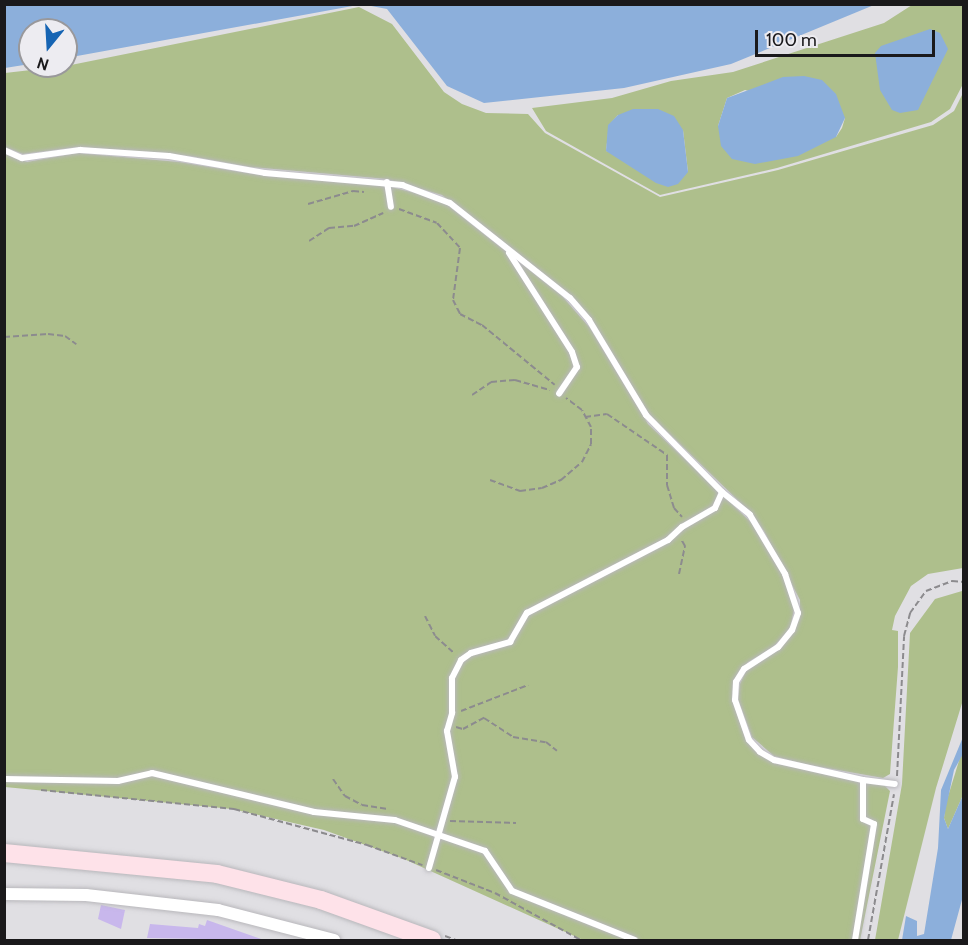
<!DOCTYPE html>
<style>
body{margin:0}
#map{position:relative;width:968px;height:945px;overflow:hidden;background:#e0dfe3;font-family:Cabin,sans-serif}
div>[style]{position:absolute}
.green>*{inset:0;background:#aebf8c}
.water>*{inset:0;background:#8cafdb}
.building>*{inset:0;background:#c8b7ec}
.path>*{height:2px;margin-top:-1px;transform-origin:0;background:repeating-linear-gradient(90deg,#8c8b8e 0 6px,transparent 0 9px)}
.roads{filter:drop-shadow(0 0 2px #b8b7bb) drop-shadow(0 0 2px #b8b7bb)}
.lane>*{height:6px;margin:-3px;padding:0 3px;transform-origin:3px;border-radius:3px;background:#fff}
.street>*{height:12px;margin:-6px;padding:0 6px;transform-origin:6px;border-radius:6px;background:#fff}
.secondary>*{height:18px;margin:-9px;padding:0 9px;transform-origin:9px;border-radius:9px;background:#fee2e9}
span{translate:-50% -50%;white-space:nowrap;text-align:center;line-height:1.15;-webkit-text-stroke:5px #edecf1;paint-order:stroke}
.frame{position:absolute;inset:0;border:6px solid #1a191b;pointer-events:none}
.north{position:absolute;left:18px;top:18px;width:60px;height:60px;box-sizing:border-box;background:#edecf1;border:2px solid #99989b;border-radius:50%;rotate:198deg;font-size:16px;font-weight:700;line-height:24px;text-align:center;color:#1a191b}
.north::after{content:'';display:block;margin:auto;width:21px;height:27px;background:#1664b3;clip-path:polygon(50% 0,100% 100%,50% 72%,0 100%)}
.scale{position:absolute;left:755px;top:30px;width:180px;height:27px;box-sizing:border-box;border:3px solid #1a191b;border-top:0;padding-left:8px;font-size:18px;line-height:21px;white-space:nowrap;color:#1a191b;-webkit-text-stroke:4px #edecf1;paint-order:stroke}
</style>
<div id="map">
<div class="green">
<i style="clip-path:polygon(evenodd,912px 5px,963px 5px,963px 84px,950px 109px,931px 122px,777px 168px,660px 195px,546px 131px,532px 108px,612px 98px,671px 81px,733px 72px,884px 23px,912px 5px,745px 90px,845px 118px,842px 128px,836px 137px,718px 126px,727px 98px,745px 90px,912px 5px,618px 115px,683px 130px,688px 172px,606px 151px,609px 125px,618px 115px)"></i>
<i style="clip-path:polygon(359px 7px,392px 24px,444px 92px,462px 104px,486px 113px,528px 114px,545px 133px,660px 197px,778px 170px,933px 125px,954px 111px,963px 93px,963px 568px,928px 574px,911px 586px,895px 616px,892px 630px,898px 631px,898px 667px,890px 774px,883px 778px,804px 764px,774px 756px,752px 737px,738px 699px,740px 684px,747px 669px,792px 634px,800px 618px,800px 600px,764px 531px,749px 511px,650px 415px,578px 303px,442px 195px,387px 179px,250px 167px,190px 156px,78px 147px,23px 154px,5px 147px,5px 73px,66px 66px)"></i>
<i style="clip-path:polygon(77px 153px,179px 162px,266px 176px,375px 183px,427px 196px,446px 204px,562px 296px,590px 328px,648px 424px,758px 529px,788px 585px,794px 609px,790px 629px,772px 648px,748px 662px,734px 680px,734px 703px,746px 741px,773px 763px,884px 785px,890px 791px,860px 940px,583px 940px,404px 859px,324px 830px,232px 809px,5px 787px,5px 154px,27px 162px)"></i>
<i style="clip-path:polygon(962px 591px,963px 700px,936px 788px,898px 940px,875px 940px,902px 784px,910px 633px,935px 599px)"></i>
<i style="clip-path:polygon(962px 751px,963px 795px,948px 829px,944px 818px,946px 803px)"></i>
</div>
<div class="water">
<i style="clip-path:polygon(5px 4px,358px 4px,358px 5px,66px 58px,66px 30px,30px 30px,30px 64px,5px 68px)"></i>
<i style="clip-path:polygon(366px 5px,874px 4px,874px 5px,731px 64px,624px 88px,484px 103px,447px 86px,387px 9px)"></i>
<i style="clip-path:polygon(930px 29px,940px 33px,948px 49px,918px 110px,900px 113px,892px 110px,880px 90px,875px 53px,881px 46px)"></i>
<i style="clip-path:polygon(804px 76px,822px 80px,836px 94px,845px 118px,836px 137px,798px 156px,755px 164px,732px 159px,721px 146px,718px 126px,727px 98px,783px 77px)"></i>
<i style="clip-path:polygon(633px 109px,658px 109px,674px 116px,683px 130px,688px 172px,678px 184px,668px 187px,656px 183px,606px 151px,608px 125px,618px 115px)"></i>
<i style="clip-path:polygon(963px 737px,963px 754px,954px 770px,944px 818px,948px 829px,963px 795px,963px 896px,951px 940px,902px 940px,906px 916px,917px 921px,917px 936px,924px 934px,938px 848px,941px 790px)"></i>
</div>
<div class="building">
<i style="clip-path:polygon(101px 905px,125px 910px,121px 929px,98px 919px)"></i>
<i style="clip-path:polygon(207px 920px,264px 940px,147px 938px,150px 924px,198px 928px,199px 924px,205px 926px)"></i>
</div>
<div class="path">
<i style="left:308px;top:204px;width:47px;rotate:-16.1deg"></i>
<i style="left:353px;top:191px;width:11px;rotate:5deg"></i>
<i style="left:399px;top:209px;width:40px;rotate:20.2deg"></i>
<i style="left:437px;top:223px;width:34px;rotate:47deg"></i>
<i style="left:460px;top:248px;width:52px;rotate:97.7deg"></i>
<i style="left:453px;top:300px;width:16px;rotate:63deg"></i>
<i style="left:460px;top:314px;width:25px;rotate:27deg"></i>
<i style="left:482px;top:325px;width:94px;rotate:39.4deg"></i>
<i style="left:309px;top:241px;width:24px;rotate:-33deg"></i>
<i style="left:329px;top:228px;width:25px;rotate:-5deg"></i>
<i style="left:354px;top:226px;width:32px;rotate:-24deg"></i>
<i style="left:4px;top:337px;width:44px;rotate:-3.9deg"></i>
<i style="left:48px;top:334px;width:17px;rotate:7deg"></i>
<i style="left:65px;top:336px;width:14px;rotate:36deg"></i>
<i style="left:472px;top:395px;width:23px;rotate:-34deg"></i>
<i style="left:491px;top:382px;width:24px;rotate:-5deg"></i>
<i style="left:515px;top:380px;width:36px;rotate:16deg"></i>
<i style="left:585px;top:417px;width:22px;rotate:-8deg"></i>
<i style="left:607px;top:414px;width:73px;rotate:34.3deg"></i>
<i style="left:667px;top:455px;width:30px;rotate:90deg"></i>
<i style="left:667px;top:485px;width:24px;rotate:73deg"></i>
<i style="left:674px;top:508px;width:12px;rotate:48deg"></i>
<i style="left:490px;top:480px;width:32px;rotate:20deg"></i>
<i style="left:520px;top:491px;width:22px;rotate:-8deg"></i>
<i style="left:542px;top:488px;width:21px;rotate:-23deg"></i>
<i style="left:561px;top:480px;width:28px;rotate:-41deg"></i>
<i style="left:582px;top:462px;width:20px;rotate:-63deg"></i>
<i style="left:591px;top:444px;width:17px;rotate:-90deg"></i>
<i style="left:591px;top:427px;width:19px;rotate:-118deg"></i>
<i style="left:582px;top:410px;width:20px;rotate:-143deg"></i>
<i style="left:679px;top:574px;width:29px;rotate:-78deg"></i>
<i style="left:685px;top:546px;width:8px;rotate:-120deg"></i>
<i style="left:425px;top:616px;width:22px;rotate:63deg"></i>
<i style="left:435px;top:636px;width:27px;rotate:42deg"></i>
<i style="left:461px;top:711px;width:72px;rotate:-21.2deg"></i>
<i style="left:456px;top:727px;width:7px;rotate:16deg"></i>
<i style="left:463px;top:729px;width:24px;rotate:-28deg"></i>
<i style="left:484px;top:718px;width:35px;rotate:33deg"></i>
<i style="left:513px;top:737px;width:33px;rotate:9deg"></i>
<i style="left:546px;top:742px;width:14px;rotate:39deg"></i>
<i style="left:897px;top:776px;width:140px;rotate:-87.1deg"></i>
<i style="left:904px;top:636px;width:24px;rotate:-75deg"></i>
<i style="left:910px;top:613px;width:27px;rotate:-54deg"></i>
<i style="left:926px;top:591px;width:28px;rotate:-21deg"></i>
<i style="left:952px;top:581px;width:12px;rotate:5deg"></i>
<i style="left:333px;top:779px;width:21px;rotate:55deg"></i>
<i style="left:345px;top:796px;width:19px;rotate:28deg"></i>
<i style="left:362px;top:805px;width:26px;rotate:9deg"></i>
<i style="left:41px;top:790px;width:194px;rotate:5.6deg"></i>
<i style="left:234px;top:809px;width:138px;rotate:15.1deg"></i>
<i style="left:367px;top:845px;width:59px;rotate:20deg"></i>
<i style="left:450px;top:821px;width:66px;rotate:1.7deg"></i>
<i style="left:436px;top:870px;width:63px;rotate:21.3deg"></i>
<i style="left:495px;top:893px;width:98px;rotate:28.7deg"></i>
<i style="left:445px;top:936px;width:12px;rotate:20deg"></i>
<i style="left:868px;top:940px;width:148px;rotate:-79.9deg"></i>
</div>
<div class="roads">
<div class="lane">
<i style="left:4px;top:150px;width:20px;rotate:24deg"></i>
<i style="left:22px;top:158px;width:59px;rotate:-7.9deg"></i>
<i style="left:80px;top:150px;width:89px;rotate:3.9deg"></i>
<i style="left:169px;top:156px;width:97px;rotate:10deg"></i>
<i style="left:265px;top:173px;width:138px;rotate:5deg"></i>
<i style="left:402px;top:185px;width:51px;rotate:20.6deg"></i>
<i style="left:450px;top:203px;width:153px;rotate:38.4deg"></i>
<i style="left:570px;top:298px;width:29px;rotate:49deg"></i>
<i style="left:589px;top:320px;width:111px;rotate:59deg"></i>
<i style="left:646px;top:415px;width:108px;rotate:45.4deg"></i>
<i style="left:722px;top:492px;width:36px;rotate:39deg"></i>
<i style="left:750px;top:515px;width:69px;rotate:59.3deg"></i>
<i style="left:785px;top:574px;width:41px;rotate:71.6deg"></i>
<i style="left:798px;top:613px;width:18px;rotate:109deg"></i>
<i style="left:792px;top:630px;width:22px;rotate:129deg"></i>
<i style="left:778px;top:647px;width:40px;rotate:147.1deg"></i>
<i style="left:744px;top:669px;width:15px;rotate:122deg"></i>
<i style="left:736px;top:682px;width:18px;rotate:93deg"></i>
<i style="left:735px;top:700px;width:42px;rotate:70.7deg"></i>
<i style="left:749px;top:740px;width:16px;rotate:47deg"></i>
<i style="left:760px;top:752px;width:16px;rotate:30deg"></i>
<i style="left:774px;top:760px;width:91px;rotate:12.7deg"></i>
<i style="left:863px;top:780px;width:39px;rotate:90deg"></i>
<i style="left:863px;top:819px;width:12px;rotate:24deg"></i>
<i style="left:874px;top:824px;width:118px;rotate:99.3deg"></i>
<i style="left:387px;top:182px;width:25px;rotate:81deg"></i>
<i style="left:509px;top:253px;width:117px;rotate:57.5deg"></i>
<i style="left:572px;top:352px;width:16px;rotate:72deg"></i>
<i style="left:577px;top:367px;width:32px;rotate:124deg"></i>
<i style="left:4px;top:779px;width:114px;rotate:1deg"></i>
<i style="left:118px;top:781px;width:35px;rotate:-13deg"></i>
<i style="left:152px;top:773px;width:167px;rotate:13.5deg"></i>
<i style="left:314px;top:812px;width:81px;rotate:5.6deg"></i>
<i style="left:395px;top:820px;width:95px;rotate:19deg"></i>
<i style="left:485px;top:851px;width:48px;rotate:56deg"></i>
<i style="left:512px;top:891px;width:132px;rotate:21.7deg"></i>
<i style="left:863px;top:780px;width:32px;rotate:7deg"></i>
<i style="left:429px;top:868px;width:95px;rotate:-74.1deg"></i>
<i style="left:455px;top:777px;width:47px;rotate:-99.9deg"></i>
<i style="left:447px;top:731px;width:19px;rotate:-74deg"></i>
<i style="left:452px;top:713px;width:35px;rotate:-90deg"></i>
<i style="left:452px;top:678px;width:20px;rotate:-63deg"></i>
<i style="left:461px;top:660px;width:12px;rotate:-35deg"></i>
<i style="left:471px;top:653px;width:41px;rotate:-15.8deg"></i>
<i style="left:510px;top:642px;width:34px;rotate:-60deg"></i>
<i style="left:527px;top:613px;width:159px;rotate:-27.4deg"></i>
<i style="left:668px;top:540px;width:19px;rotate:-43deg"></i>
<i style="left:682px;top:527px;width:38px;rotate:-30deg"></i>
<i style="left:715px;top:508px;width:17px;rotate:-66deg"></i>
</div>
<div class="street">
<i style="left:4px;top:894px;width:82px;rotate:0.7deg"></i>
<i style="left:86px;top:895px;width:133px;rotate:6.5deg"></i>
<i style="left:218px;top:910px;width:120px;rotate:14.5deg"></i>
</div>
<div class="secondary">
<i style="left:4px;top:853px;width:214px;rotate:5.6deg"></i>
<i style="left:217px;top:874px;width:107px;rotate:14deg"></i>
<i style="left:321px;top:900px;width:118px;rotate:19.8deg"></i>
</div>
</div>
<div class="frame"></div>
<div class="north">N</div>
<div class="scale">100 m</div>
</div>
